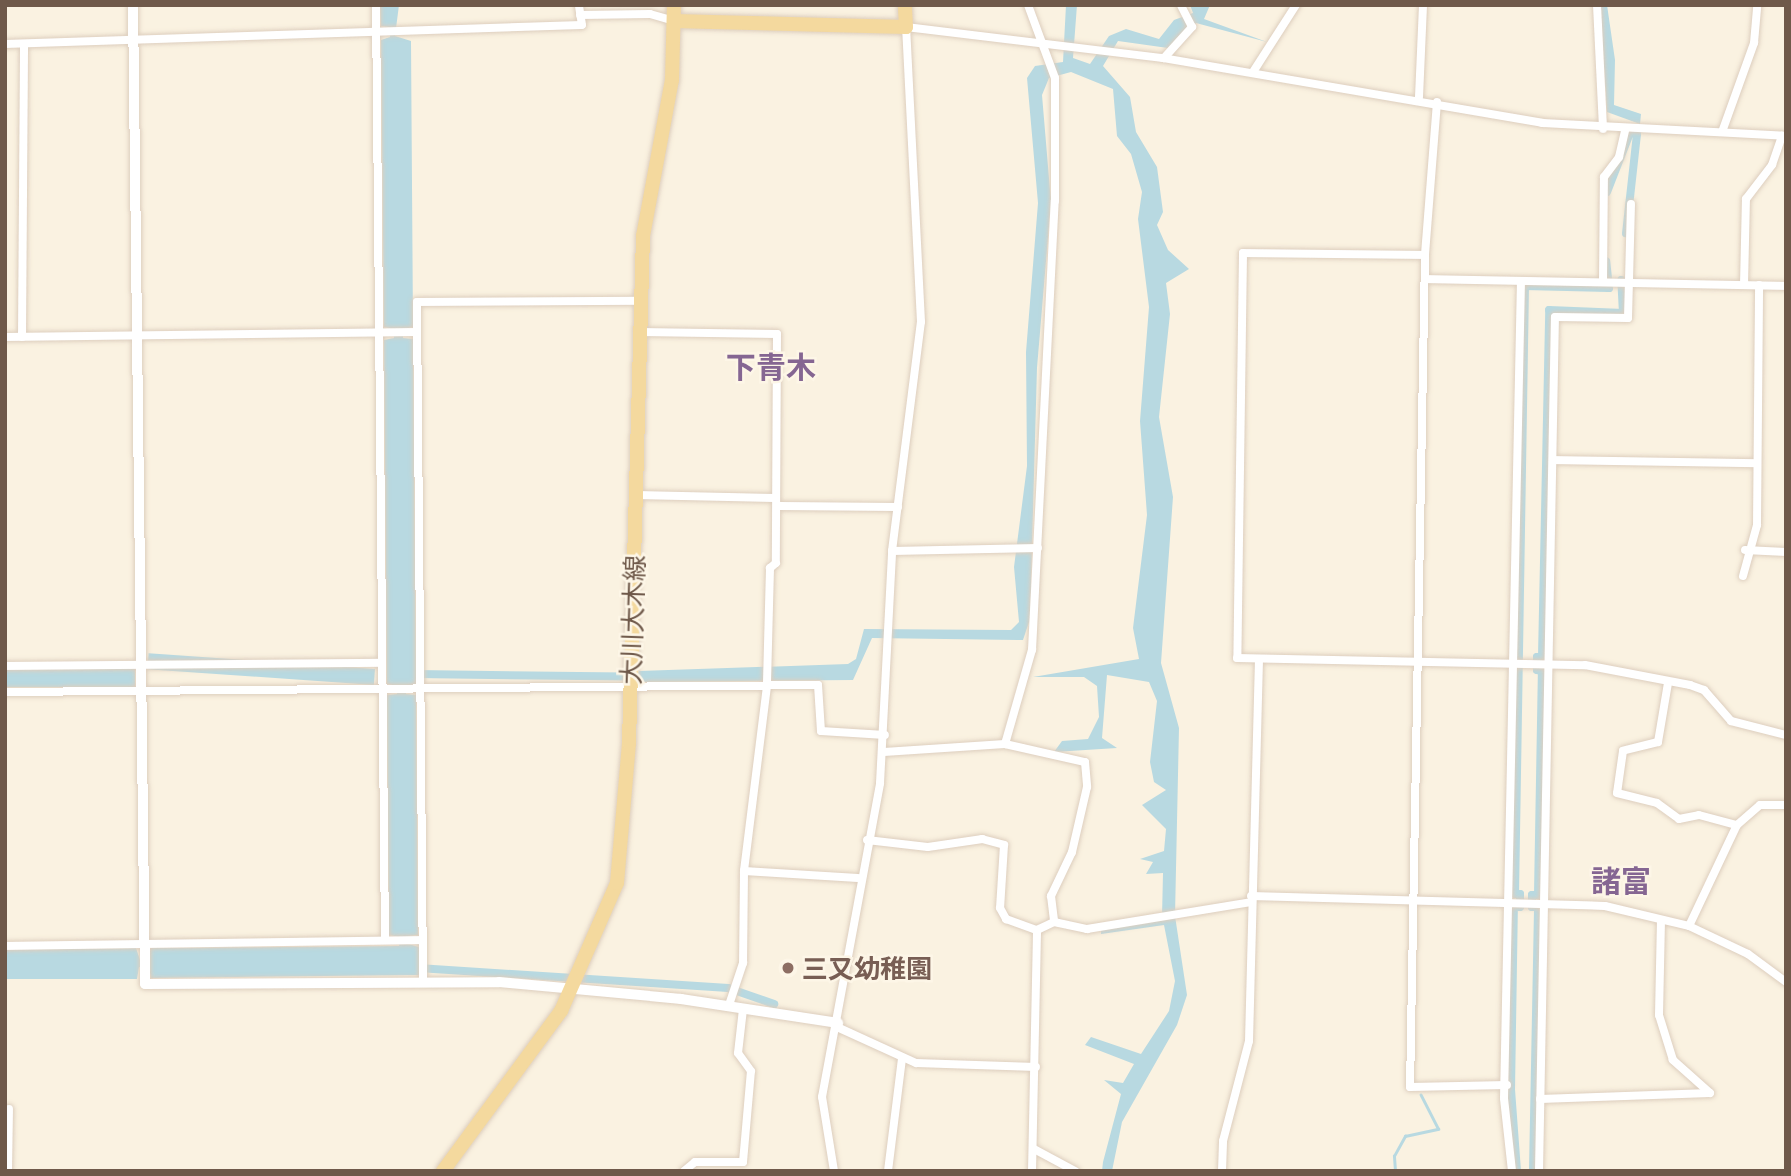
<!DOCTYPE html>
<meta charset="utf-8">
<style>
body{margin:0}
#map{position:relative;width:1791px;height:1176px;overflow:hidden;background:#faf2e1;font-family:"Exo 2","Noto Sans JP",sans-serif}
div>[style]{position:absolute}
.water>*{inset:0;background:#b8d9e1;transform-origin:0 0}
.stream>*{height:2.5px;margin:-1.25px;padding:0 1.25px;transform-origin:1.25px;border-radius:1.25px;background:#b8d9e1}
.canal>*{height:8px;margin:-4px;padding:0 4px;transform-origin:4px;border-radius:4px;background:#b8d9e1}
.roads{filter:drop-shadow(0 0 2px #ddcebe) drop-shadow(0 0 2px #ddcebe)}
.minor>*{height:8px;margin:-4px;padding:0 4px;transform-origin:4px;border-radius:4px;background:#fff}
.tertiary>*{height:10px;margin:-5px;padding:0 5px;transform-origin:5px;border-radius:5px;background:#fff}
.primary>*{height:14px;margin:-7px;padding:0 7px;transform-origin:7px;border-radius:7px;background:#f4d99e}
.dots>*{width:19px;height:19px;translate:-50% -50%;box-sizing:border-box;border:4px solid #fdf6e7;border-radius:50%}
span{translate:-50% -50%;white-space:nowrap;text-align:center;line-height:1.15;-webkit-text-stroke:5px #fdf6e7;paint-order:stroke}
.street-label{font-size:26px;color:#6f594a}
.education-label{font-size:26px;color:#785e54;font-weight:700}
.left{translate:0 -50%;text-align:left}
.quarter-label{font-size:30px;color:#856692;font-weight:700}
.frame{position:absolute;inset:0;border:7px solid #6f594a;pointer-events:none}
</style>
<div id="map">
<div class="water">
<i style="clip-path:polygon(380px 5px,399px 5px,395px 36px,411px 41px,413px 327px,403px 329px,403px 338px,413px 339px,416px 684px,406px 686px,406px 694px,416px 695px,418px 935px,408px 936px,408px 944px,419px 947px,420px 975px,151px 978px,149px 968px,139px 967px,137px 979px,5px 979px,5px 949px,136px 948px,140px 960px,151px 948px,399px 946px,400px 937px,389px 935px,387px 695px,397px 694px,398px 686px,387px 684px,384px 340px,394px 338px,394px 329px,384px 327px,381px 40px,390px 37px,389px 27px,381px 26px)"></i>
<i style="clip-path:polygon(1066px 5px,1077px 5px,1073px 58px,1090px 64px,1109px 36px,1126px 29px,1159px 39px,1174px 20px,1193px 13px,1190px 5px,1210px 5px,1204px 19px,1267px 42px,1196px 23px,1168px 48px,1118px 41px,1103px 66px,1130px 97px,1136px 132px,1157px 167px,1163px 212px,1157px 225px,1168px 250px,1189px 269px,1166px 283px,1170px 314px,1159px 417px,1173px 497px,1161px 663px,1179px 728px,1175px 916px,1187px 995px,1177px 1025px,1122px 1122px,1112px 1171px,1102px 1171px,1103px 1162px,1121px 1094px,1104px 1080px,1123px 1083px,1134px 1064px,1085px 1045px,1091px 1037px,1141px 1054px,1169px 1011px,1175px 981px,1164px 925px,1101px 934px,1101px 929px,1162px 917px,1163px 873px,1146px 874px,1153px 862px,1140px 859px,1164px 851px,1166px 829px,1142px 805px,1166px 790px,1154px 782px,1150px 762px,1157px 701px,1149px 682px,1107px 675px,1102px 738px,1117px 748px,1054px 752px,1062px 741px,1088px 739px,1099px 717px,1097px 686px,1084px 677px,1033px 677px,1139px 659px,1133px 628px,1147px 515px,1140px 421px,1149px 307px,1138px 219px,1142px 192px,1131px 154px,1117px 136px,1113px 89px,1071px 72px,1049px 78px,1042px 95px,1051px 202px,1037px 368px,1030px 619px,1023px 640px,872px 638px,853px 680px,639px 682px,639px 671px,848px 664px,856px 659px,864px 629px,1011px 630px,1019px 622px,1014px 567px,1027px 466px,1026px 352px,1038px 203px,1027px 78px,1035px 66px,1063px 62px)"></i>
<i style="clip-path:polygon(1600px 5px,1607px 5px,1615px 60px,1614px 105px,1641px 114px,1640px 124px,1607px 112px)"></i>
<i style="left:135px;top:669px;width:18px;height:130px;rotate:90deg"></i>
<i style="left:375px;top:669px;width:16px;height:227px;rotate:94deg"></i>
</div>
<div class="stream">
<i style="left:1395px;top:1171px;width:15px;rotate:-94deg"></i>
<i style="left:1394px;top:1156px;width:23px;rotate:-61deg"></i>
<i style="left:1405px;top:1136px;width:34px;rotate:-12deg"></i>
<i style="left:1438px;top:1129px;width:38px;rotate:-117deg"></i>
</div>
<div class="canal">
<i style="left:1607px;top:192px;width:63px;rotate:-68.7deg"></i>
<i style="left:1630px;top:133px;width:7px;rotate:8deg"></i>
<i style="left:1637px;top:134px;width:100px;rotate:96.3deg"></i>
<i style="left:414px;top:674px;width:235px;rotate:0.7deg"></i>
<i style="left:418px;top:968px;width:311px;rotate:3.7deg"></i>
<i style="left:728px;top:988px;width:49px;rotate:19.2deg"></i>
<i style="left:1517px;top:1171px;width:81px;rotate:-94.2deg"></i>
<i style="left:1511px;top:1090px;width:184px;rotate:-89.1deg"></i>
<i style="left:1514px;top:906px;width:6px;rotate:9deg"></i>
<i style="left:1520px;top:907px;width:13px;rotate:-90deg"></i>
<i style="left:1520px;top:894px;width:5px;rotate:180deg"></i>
<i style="left:1515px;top:894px;width:608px;rotate:-89.06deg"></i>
<i style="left:1525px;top:286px;width:84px;rotate:1.4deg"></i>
<i style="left:1609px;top:288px;width:27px;rotate:-96deg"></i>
<i style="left:1533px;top:1171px;width:264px;rotate:-88.9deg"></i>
<i style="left:1538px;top:907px;width:6px;rotate:180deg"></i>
<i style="left:1532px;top:907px;width:12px;rotate:-90deg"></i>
<i style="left:1532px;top:895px;width:6px"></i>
<i style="left:1538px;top:895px;width:224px;rotate:-89deg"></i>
<i style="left:1542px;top:671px;width:5px;rotate:-169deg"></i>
<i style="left:1537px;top:670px;width:13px;rotate:-90deg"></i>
<i style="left:1537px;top:657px;width:5px"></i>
<i style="left:1542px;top:657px;width:347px;rotate:-88.8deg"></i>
<i style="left:1549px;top:310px;width:74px;rotate:2.3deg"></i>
<i style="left:1623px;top:313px;width:33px;rotate:-93deg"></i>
</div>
<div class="roads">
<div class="minor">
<i style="left:376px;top:5px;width:935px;rotate:89.45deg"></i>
<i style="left:1597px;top:5px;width:124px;rotate:87.2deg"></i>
<i style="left:580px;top:15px;width:70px;rotate:-0.8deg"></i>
<i style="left:650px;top:14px;width:25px;rotate:16deg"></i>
<i style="left:5px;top:44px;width:577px;rotate:-1.89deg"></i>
<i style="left:582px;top:25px;width:20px;rotate:-99deg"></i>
<i style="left:1164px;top:58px;width:42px;rotate:-47.9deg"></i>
<i style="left:1192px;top:27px;width:25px;rotate:-117deg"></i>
<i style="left:1253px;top:72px;width:80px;rotate:-57.3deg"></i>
<i style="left:1419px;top:97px;width:92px;rotate:-87.5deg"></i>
<i style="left:1437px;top:102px;width:153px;rotate:94.5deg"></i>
<i style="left:1425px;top:255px;width:832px;rotate:91.03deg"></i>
<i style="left:1410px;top:1087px;width:97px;rotate:-1.2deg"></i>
<i style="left:1722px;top:132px;width:95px;rotate:-70.2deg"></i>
<i style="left:1754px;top:43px;width:38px;rotate:-85deg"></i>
<i style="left:1425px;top:255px;width:182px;rotate:-179.4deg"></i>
<i style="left:1243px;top:253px;width:405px;rotate:90.8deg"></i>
<i style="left:1237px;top:658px;width:348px;rotate:1.2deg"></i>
<i style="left:1585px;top:665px;width:107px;rotate:10.8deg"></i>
<i style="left:1690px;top:685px;width:15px;rotate:20deg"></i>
<i style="left:1704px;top:690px;width:41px;rotate:48.9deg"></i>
<i style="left:1731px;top:721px;width:57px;rotate:14.3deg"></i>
<i style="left:1426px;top:279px;width:360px;rotate:1.1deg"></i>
<i style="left:1603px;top:282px;width:105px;rotate:-89.5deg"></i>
<i style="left:1604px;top:177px;width:25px;rotate:-53deg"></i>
<i style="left:1619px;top:157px;width:27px;rotate:-77deg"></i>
<i style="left:1744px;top:285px;width:86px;rotate:-88.7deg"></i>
<i style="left:1746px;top:199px;width:43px;rotate:-52.6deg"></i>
<i style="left:1772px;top:165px;width:31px;rotate:-71deg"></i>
<i style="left:640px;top:332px;width:137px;rotate:0.8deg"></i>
<i style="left:777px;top:334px;width:229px;rotate:90.3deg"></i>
<i style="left:776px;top:563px;width:8px;rotate:140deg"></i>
<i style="left:770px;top:568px;width:118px;rotate:91.5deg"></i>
<i style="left:767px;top:686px;width:186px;rotate:97.1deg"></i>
<i style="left:744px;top:871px;width:92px;rotate:90.6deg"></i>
<i style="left:743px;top:963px;width:44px;rotate:108.4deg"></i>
<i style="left:5px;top:337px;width:412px;rotate:-0.7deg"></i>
<i style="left:22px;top:337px;width:293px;rotate:-89.6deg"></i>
<i style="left:1553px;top:460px;width:202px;rotate:0.9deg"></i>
<i style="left:636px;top:495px;width:138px;rotate:1.2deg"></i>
<i style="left:779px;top:506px;width:119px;rotate:0.5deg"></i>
<i style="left:1745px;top:550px;width:41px;rotate:2.8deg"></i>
<i style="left:892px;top:551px;width:146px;rotate:-1.2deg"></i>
<i style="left:1743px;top:576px;width:53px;rotate:-74.6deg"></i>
<i style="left:1757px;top:525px;width:240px;rotate:-89.5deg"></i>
<i style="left:5px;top:666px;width:377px;rotate:-0.5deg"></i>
<i style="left:1668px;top:683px;width:60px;rotate:99.6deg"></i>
<i style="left:1658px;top:742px;width:36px;rotate:166deg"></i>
<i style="left:1623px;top:751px;width:42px;rotate:98.1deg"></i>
<i style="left:1617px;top:793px;width:41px;rotate:14deg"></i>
<i style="left:1657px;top:803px;width:27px;rotate:36deg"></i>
<i style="left:1679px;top:819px;width:20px;rotate:-11deg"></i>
<i style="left:1699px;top:815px;width:39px;rotate:15deg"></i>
<i style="left:5px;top:692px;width:813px;rotate:-0.49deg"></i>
<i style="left:818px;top:685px;width:46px;rotate:86.3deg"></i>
<i style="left:821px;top:731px;width:64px;rotate:3.6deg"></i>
<i style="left:1005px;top:744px;width:98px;rotate:-74deg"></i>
<i style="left:1032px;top:650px;width:450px;rotate:-87.1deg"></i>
<i style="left:1055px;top:201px;width:123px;rotate:-90deg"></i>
<i style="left:1055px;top:78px;width:78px;rotate:-110.3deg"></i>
<i style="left:884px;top:752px;width:121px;rotate:-3.8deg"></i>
<i style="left:1005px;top:744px;width:82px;rotate:12.7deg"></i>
<i style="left:1085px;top:762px;width:25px;rotate:85deg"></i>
<i style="left:1087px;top:787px;width:67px;rotate:103deg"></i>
<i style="left:1072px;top:852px;width:49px;rotate:115.5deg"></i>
<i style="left:1051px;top:896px;width:26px;rotate:83deg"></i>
<i style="left:867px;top:840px;width:61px;rotate:6.5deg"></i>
<i style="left:928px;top:847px;width:55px;rotate:-8.4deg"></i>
<i style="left:982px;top:839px;width:23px;rotate:15deg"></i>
<i style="left:1004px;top:845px;width:63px;rotate:93.6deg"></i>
<i style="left:1000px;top:908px;width:13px;rotate:61deg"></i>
<i style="left:1006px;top:919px;width:33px;rotate:20deg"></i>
<i style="left:1037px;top:930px;width:19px;rotate:-25deg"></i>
<i style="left:1054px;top:922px;width:34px;rotate:12deg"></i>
<i style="left:1087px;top:929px;width:166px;rotate:-9.3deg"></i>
<i style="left:744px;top:871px;width:114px;rotate:3.5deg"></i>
<i style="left:1251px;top:896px;width:354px;rotate:1.6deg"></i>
<i style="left:1605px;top:906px;width:86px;rotate:13.4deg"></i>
<i style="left:1689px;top:926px;width:65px;rotate:25.4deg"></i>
<i style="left:1748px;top:954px;width:47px;rotate:36.4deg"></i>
<i style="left:1689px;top:926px;width:112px;rotate:-64.6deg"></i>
<i style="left:1737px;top:825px;width:30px;rotate:-41deg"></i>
<i style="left:1760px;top:805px;width:26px"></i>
<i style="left:5px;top:946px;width:418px;rotate:-0.8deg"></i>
<i style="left:423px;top:982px;width:680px;rotate:-90.51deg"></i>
<i style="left:417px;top:302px;width:223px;rotate:-0.3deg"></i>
<i style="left:837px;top:1027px;width:87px;rotate:24.5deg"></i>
<i style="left:916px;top:1063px;width:120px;rotate:1.9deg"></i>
<i style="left:1540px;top:1099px;width:170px;rotate:-2deg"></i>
<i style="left:1710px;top:1093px;width:50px;rotate:-138.3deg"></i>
<i style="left:1673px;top:1060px;width:47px;rotate:-107.3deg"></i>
<i style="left:1659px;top:1015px;width:92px;rotate:-88.8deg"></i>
<i style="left:1034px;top:1149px;width:47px;rotate:28.2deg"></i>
<i style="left:8px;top:1171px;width:62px;rotate:-89.1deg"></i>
<i style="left:684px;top:1171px;width:14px;rotate:-39deg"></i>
<i style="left:695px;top:1162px;width:48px"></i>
<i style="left:743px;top:1162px;width:91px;rotate:-85deg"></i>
<i style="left:751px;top:1071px;width:22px;rotate:-126deg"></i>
<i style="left:738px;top:1053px;width:44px;rotate:-83.5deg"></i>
<i style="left:834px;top:1171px;width:75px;rotate:-99.2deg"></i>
<i style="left:822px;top:1097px;width:319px;rotate:-79.5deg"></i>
<i style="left:880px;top:783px;width:232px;rotate:-87deg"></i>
<i style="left:892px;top:551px;width:231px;rotate:-82.8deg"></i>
<i style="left:921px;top:322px;width:295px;rotate:-92.9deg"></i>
<i style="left:906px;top:27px;width:259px;rotate:6.9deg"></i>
<i style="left:1163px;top:58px;width:385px;rotate:9.7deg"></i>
<i style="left:1542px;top:123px;width:244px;rotate:3deg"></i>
<i style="left:888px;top:1171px;width:113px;rotate:-82.9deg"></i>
<i style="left:1032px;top:1171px;width:241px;rotate:-88.8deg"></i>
<i style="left:1222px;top:1171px;width:30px;rotate:-88deg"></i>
<i style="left:1223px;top:1141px;width:103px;rotate:-75.4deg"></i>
<i style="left:1249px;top:1041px;width:382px;rotate:-88.5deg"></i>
<i style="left:1512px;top:1171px;width:73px;rotate:-96.3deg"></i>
<i style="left:1504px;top:1098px;width:817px;rotate:-88.81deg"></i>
<i style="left:1539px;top:1171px;width:854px;rotate:-88.93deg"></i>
<i style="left:1555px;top:317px;width:73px;rotate:0.8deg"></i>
<i style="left:1628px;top:318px;width:114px;rotate:-88.5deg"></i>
</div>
<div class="tertiary">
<i style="left:133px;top:5px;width:979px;rotate:89.3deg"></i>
<i style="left:145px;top:984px;width:354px;rotate:-0.3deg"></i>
<i style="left:499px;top:982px;width:183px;rotate:5.3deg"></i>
<i style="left:681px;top:999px;width:159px;rotate:8.7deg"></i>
</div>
<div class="primary">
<i style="left:674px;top:21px;width:232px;rotate:1.5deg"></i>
<i style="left:906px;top:27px;width:22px;rotate:-93deg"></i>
<i style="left:443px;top:1171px;width:199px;rotate:-53.6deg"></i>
<i style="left:561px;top:1011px;width:140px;rotate:-66.4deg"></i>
<i style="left:617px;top:883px;width:141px;rotate:-85.1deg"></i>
<i style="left:629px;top:743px;width:507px;rotate:-88.42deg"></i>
<i style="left:643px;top:236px;width:159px;rotate:-79.5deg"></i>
<i style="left:672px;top:80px;width:75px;rotate:-88.5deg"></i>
</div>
</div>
<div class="dots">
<i style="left:788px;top:968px;background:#8d6e63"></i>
</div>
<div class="street-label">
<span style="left:632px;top:620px;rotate:-88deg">大川大木線</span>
</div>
<div class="education-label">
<span class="left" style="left:802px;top:968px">三又幼稚園</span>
</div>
<div class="quarter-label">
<span style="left:771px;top:366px">下青木</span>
<span style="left:1621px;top:880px">諸富</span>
</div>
<div class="frame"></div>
</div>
